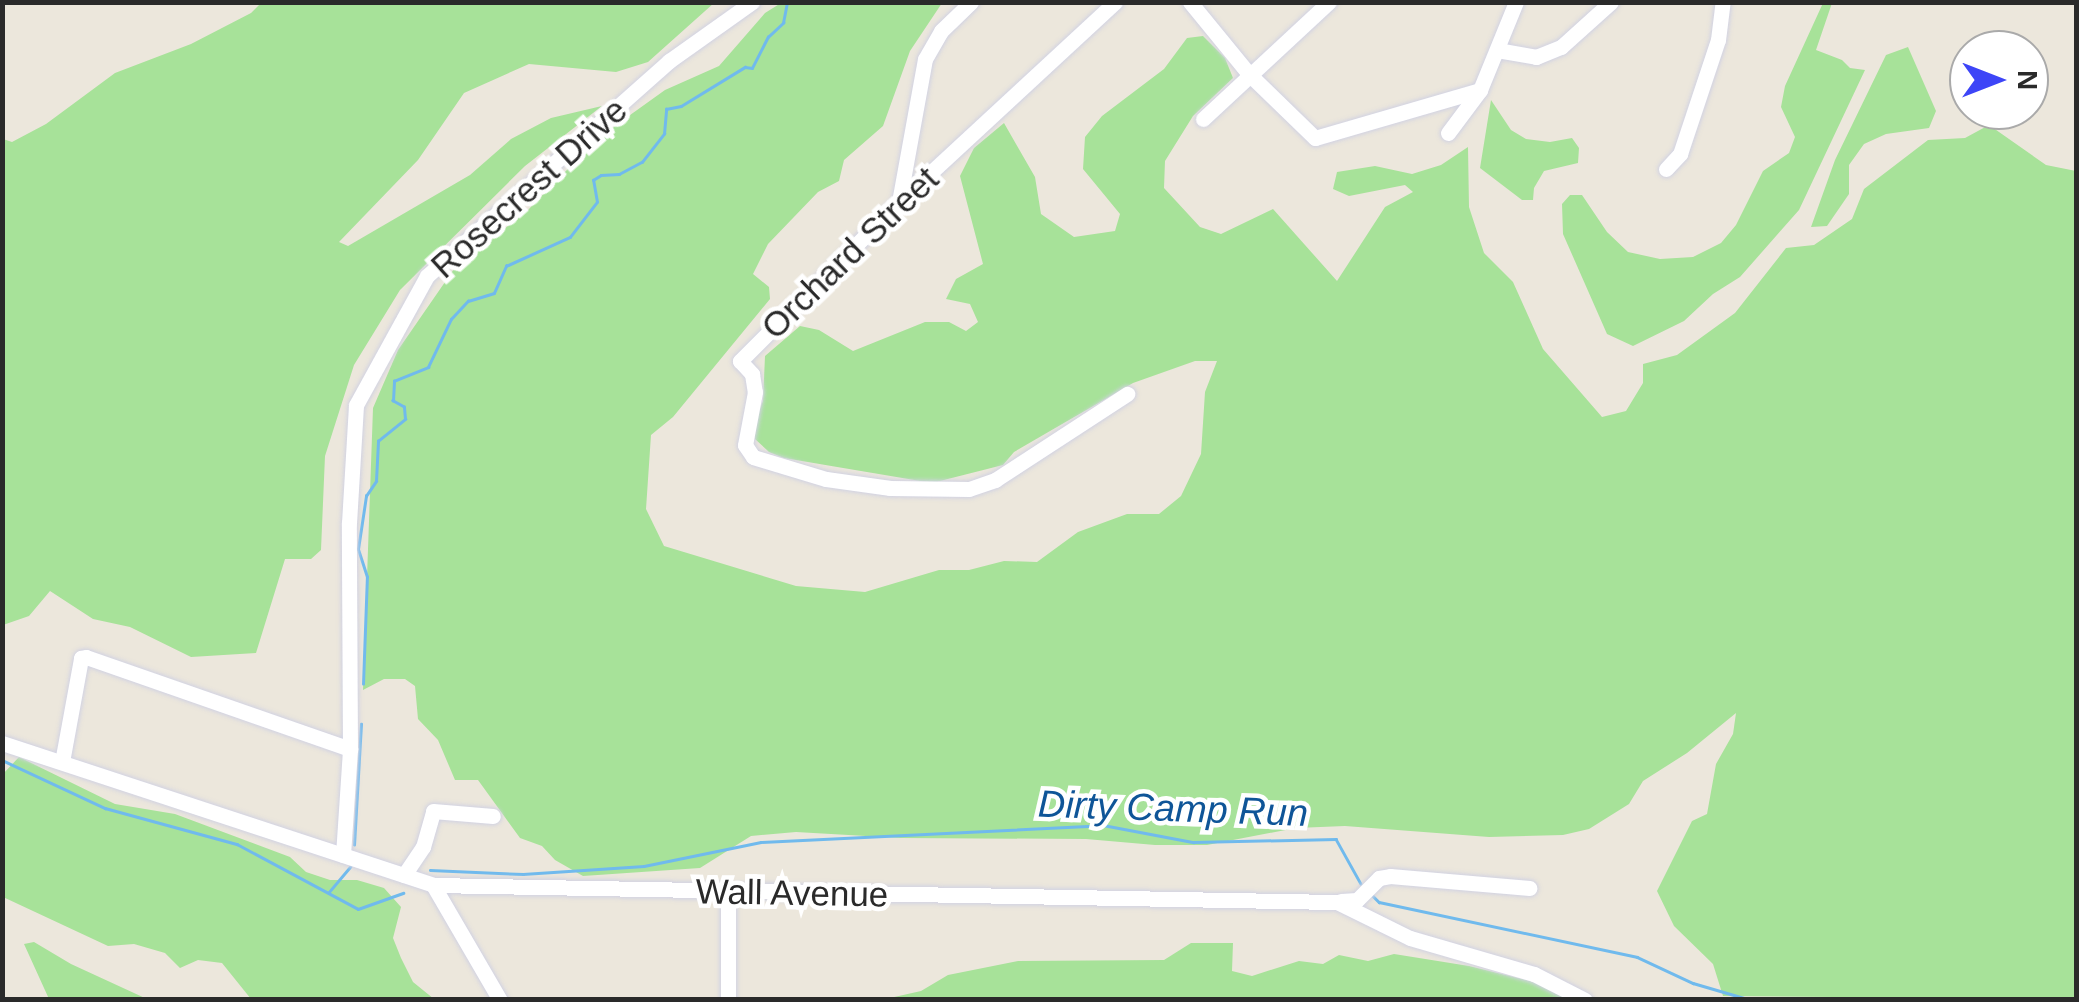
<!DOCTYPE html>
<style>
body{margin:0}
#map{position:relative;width:2079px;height:1002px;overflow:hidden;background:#ece7dc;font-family:Arial,sans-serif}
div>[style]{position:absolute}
.green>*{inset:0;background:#a7e299}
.stream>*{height:2.5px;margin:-1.25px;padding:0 1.25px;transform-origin:1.25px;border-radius:1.25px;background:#70baed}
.roads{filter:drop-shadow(0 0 2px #d1d2e2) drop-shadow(0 0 2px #d1d2e2)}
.minor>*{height:15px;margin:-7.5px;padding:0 7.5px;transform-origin:7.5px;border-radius:7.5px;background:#fff}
span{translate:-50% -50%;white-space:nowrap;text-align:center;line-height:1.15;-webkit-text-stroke:9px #fff;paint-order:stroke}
.street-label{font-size:35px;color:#2a2a2a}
.water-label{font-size:38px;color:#0f5598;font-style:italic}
.frame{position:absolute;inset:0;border:5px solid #2a2a2a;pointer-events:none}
.north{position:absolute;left:1949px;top:30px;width:100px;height:100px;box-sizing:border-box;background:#fff;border:2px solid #aaa;border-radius:50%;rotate:90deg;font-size:28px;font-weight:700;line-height:40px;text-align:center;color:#2a2a2a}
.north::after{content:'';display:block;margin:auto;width:35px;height:45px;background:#3d45f7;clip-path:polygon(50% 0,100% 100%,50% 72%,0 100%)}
</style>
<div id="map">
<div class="green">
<i style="clip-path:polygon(261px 3px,714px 3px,648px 62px,616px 72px,529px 64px,464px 93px,418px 160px,339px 242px,348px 246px,470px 175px,511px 139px,551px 118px,602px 106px,525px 166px,400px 290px,354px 365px,325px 456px,321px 550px,311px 559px,285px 559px,256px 653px,191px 657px,130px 627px,93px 619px,50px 591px,29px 616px,3px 625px,3px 139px,12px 142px,46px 124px,115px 73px,191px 44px,251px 13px)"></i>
<i style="clip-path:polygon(781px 3px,942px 3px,910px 51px,883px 126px,844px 160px,839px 181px,818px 192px,768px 244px,753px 274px,769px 287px,770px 299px,673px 417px,651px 435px,646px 509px,664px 546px,796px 586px,865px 592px,939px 570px,969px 570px,1004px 561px,1037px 562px,1078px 532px,1127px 514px,1159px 514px,1181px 496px,1201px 454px,1205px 392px,1217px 361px,1195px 361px,1133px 383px,1014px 452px,1003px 465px,932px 483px,784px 458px,769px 452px,755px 439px,753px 427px,763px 401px,765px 356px,800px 326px,819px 330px,853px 351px,925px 322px,949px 322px,966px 331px,978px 322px,970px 304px,946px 299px,956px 279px,983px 264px,960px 176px,974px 148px,1004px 123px,1035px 177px,1041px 214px,1074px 237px,1115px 231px,1120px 214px,1083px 169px,1085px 137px,1102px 116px,1164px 69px,1187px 38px,1203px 36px,1225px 58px,1233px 78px,1193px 116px,1165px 161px,1164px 188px,1200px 227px,1221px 234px,1273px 209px,1337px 281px,1385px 207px,1413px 192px,1405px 185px,1349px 196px,1333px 189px,1337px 172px,1375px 166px,1412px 174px,1441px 165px,1468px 147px,1469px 207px,1484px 253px,1513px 282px,1543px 349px,1602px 417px,1626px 411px,1643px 383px,1643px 364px,1677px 355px,1735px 313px,1786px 248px,1814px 245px,1852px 219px,1864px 189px,1928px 140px,1965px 138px,1989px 125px,2046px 165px,2076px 171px,2076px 999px,1723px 996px,1713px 964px,1674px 926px,1657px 891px,1692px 821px,1707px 814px,1716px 764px,1733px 734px,1736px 713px,1687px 753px,1643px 781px,1629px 804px,1589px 829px,1563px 835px,1489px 837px,1345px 826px,1296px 828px,1207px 845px,1155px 845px,1086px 839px,901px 838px,796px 832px,751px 836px,700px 868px,583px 876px,555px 860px,542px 846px,520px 838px,478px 780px,455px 780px,438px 740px,418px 719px,415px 686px,405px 679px,384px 679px,363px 690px,373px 408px,398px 350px,454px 269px,528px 210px,598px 138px,665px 90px,719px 66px,765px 13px)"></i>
<i style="clip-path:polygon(1823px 3px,1832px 3px,1816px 50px,1842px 60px,1850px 68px,1865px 70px,1799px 210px,1740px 277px,1713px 294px,1684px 321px,1633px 346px,1607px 334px,1563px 234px,1562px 204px,1570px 195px,1582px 195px,1607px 232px,1628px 252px,1660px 259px,1693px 257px,1721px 243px,1736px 225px,1763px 171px,1789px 153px,1795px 137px,1781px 107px,1785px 86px)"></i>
<i style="clip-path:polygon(1908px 47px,1936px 111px,1929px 128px,1886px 134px,1864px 144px,1849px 165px,1849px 194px,1827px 226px,1811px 227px,1835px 160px,1886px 55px)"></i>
<i style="clip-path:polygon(1491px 100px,1511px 130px,1526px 139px,1550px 142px,1572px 138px,1579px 148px,1578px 163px,1544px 171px,1534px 188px,1533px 200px,1522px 200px,1480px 168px)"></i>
<i style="clip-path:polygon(19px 757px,115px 804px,175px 814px,290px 857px,306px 872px,330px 880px,357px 880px,384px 888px,401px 907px,393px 938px,401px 958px,413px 982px,434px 999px,251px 999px,222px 963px,198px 960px,180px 968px,165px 953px,134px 944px,108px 946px,3px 897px,3px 774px)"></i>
<i style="clip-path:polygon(34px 942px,71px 964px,147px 999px,49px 999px,24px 944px)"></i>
<i style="clip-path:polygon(1191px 943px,1233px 943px,1232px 971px,1252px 976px,1299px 961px,1323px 964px,1339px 955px,1368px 961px,1394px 954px,1469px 966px,1538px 983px,1572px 1000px,881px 1000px,921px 991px,948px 975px,1018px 961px,1164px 960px)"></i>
</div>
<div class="stream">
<i style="left:363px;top:684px;width:107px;rotate:-87.9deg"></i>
<i style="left:367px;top:577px;width:29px;rotate:-108deg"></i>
<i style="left:358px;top:549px;width:54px;rotate:-81.4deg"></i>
<i style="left:366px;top:496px;width:18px;rotate:-56deg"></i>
<i style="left:376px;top:481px;width:40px;rotate:-87.1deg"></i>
<i style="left:378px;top:441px;width:35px;rotate:-39deg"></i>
<i style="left:405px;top:419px;width:12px;rotate:-95deg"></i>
<i style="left:404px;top:407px;width:13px;rotate:-151deg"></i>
<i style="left:393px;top:401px;width:20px;rotate:-87deg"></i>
<i style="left:394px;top:381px;width:37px;rotate:-22deg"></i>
<i style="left:428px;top:367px;width:53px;rotate:-64.4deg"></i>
<i style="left:451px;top:319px;width:25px;rotate:-47deg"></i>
<i style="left:468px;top:301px;width:27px;rotate:-17deg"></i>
<i style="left:494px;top:293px;width:30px;rotate:-66deg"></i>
<i style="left:506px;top:266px;width:70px;rotate:-24.4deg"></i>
<i style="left:570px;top:237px;width:44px;rotate:-52.4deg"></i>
<i style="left:597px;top:202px;width:22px;rotate:-100deg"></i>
<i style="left:593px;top:180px;width:9px;rotate:-32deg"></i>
<i style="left:601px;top:175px;width:18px;rotate:-3deg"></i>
<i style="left:619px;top:174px;width:26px;rotate:-28deg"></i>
<i style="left:642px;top:162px;width:36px;rotate:-52deg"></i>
<i style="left:664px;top:134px;width:25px;rotate:-85deg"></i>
<i style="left:666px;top:109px;width:15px;rotate:-11deg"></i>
<i style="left:681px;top:106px;width:75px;rotate:-31.4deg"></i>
<i style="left:745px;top:67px;width:7px;rotate:8deg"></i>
<i style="left:752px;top:68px;width:35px;rotate:-63deg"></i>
<i style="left:768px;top:37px;width:21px;rotate:-43deg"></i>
<i style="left:783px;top:23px;width:21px;rotate:-79deg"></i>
<i style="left:2px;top:760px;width:114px;rotate:25deg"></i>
<i style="left:105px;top:808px;width:137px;rotate:15.3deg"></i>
<i style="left:237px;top:844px;width:137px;rotate:28.2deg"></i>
<i style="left:358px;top:909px;width:48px;rotate:-19.6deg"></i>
<i style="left:354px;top:845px;width:121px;rotate:-86.7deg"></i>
<i style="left:430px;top:870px;width:93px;rotate:2.5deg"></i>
<i style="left:523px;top:874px;width:121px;rotate:-3.8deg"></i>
<i style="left:644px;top:866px;width:119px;rotate:-11.6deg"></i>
<i style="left:761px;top:842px;width:342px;rotate:-2.8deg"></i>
<i style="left:1103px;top:825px;width:92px;rotate:10.7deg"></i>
<i style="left:1193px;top:842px;width:143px;rotate:-1.2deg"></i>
<i style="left:1336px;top:839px;width:51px;rotate:60.9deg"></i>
<i style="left:329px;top:892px;width:33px;rotate:-50deg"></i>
<i style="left:1370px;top:893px;width:13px;rotate:45deg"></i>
<i style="left:1379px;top:902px;width:264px;rotate:12deg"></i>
<i style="left:1637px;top:957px;width:62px;rotate:24.9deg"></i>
<i style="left:1693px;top:983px;width:60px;rotate:16.3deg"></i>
</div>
<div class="roads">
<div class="minor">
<i style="left:1115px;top:2px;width:294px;rotate:137.2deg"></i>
<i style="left:899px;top:202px;width:225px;rotate:135deg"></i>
<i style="left:740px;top:361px;width:18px;rotate:47deg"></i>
<i style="left:752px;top:374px;width:18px;rotate:81deg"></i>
<i style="left:755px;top:392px;width:54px;rotate:100.7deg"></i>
<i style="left:745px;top:445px;width:14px;rotate:56deg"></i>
<i style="left:753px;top:457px;width:76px;rotate:16.8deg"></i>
<i style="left:826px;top:479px;width:65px;rotate:8deg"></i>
<i style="left:890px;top:488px;width:79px;rotate:0.7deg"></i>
<i style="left:969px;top:489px;width:28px;rotate:-19deg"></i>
<i style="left:995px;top:480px;width:158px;rotate:-33.1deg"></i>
<i style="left:1190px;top:2px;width:93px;rotate:50.7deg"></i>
<i style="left:1249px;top:74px;width:92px;rotate:44.1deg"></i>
<i style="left:1315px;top:138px;width:172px;rotate:-16.2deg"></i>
<i style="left:1497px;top:50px;width:40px;rotate:10deg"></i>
<i style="left:1536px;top:57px;width:27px;rotate:-22deg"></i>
<i style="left:1561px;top:47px;width:67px;rotate:-42deg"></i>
<i style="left:1203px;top:119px;width:172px;rotate:-42.9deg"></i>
<i style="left:1448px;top:133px;width:54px;rotate:-53.3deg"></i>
<i style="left:1480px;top:90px;width:95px;rotate:-67.8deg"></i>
<i style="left:1666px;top:169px;width:21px;rotate:-47deg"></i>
<i style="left:1680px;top:154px;width:120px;rotate:-71.6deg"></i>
<i style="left:1718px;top:40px;width:38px;rotate:-83deg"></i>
<i style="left:899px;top:202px;width:145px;rotate:-79.7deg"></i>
<i style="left:925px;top:59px;width:32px;rotate:-60deg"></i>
<i style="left:941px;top:31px;width:42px;rotate:-44deg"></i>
<i style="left:2px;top:743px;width:454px;rotate:18.2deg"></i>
<i style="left:433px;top:885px;width:904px;rotate:1.08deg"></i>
<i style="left:1337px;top:902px;width:81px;rotate:26.3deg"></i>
<i style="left:1410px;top:938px;width:129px;rotate:16.2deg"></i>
<i style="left:1534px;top:974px;width:57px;rotate:27deg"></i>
<i style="left:62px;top:762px;width:106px;rotate:-79.6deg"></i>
<i style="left:81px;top:658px;width:5px;rotate:-11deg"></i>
<i style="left:86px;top:657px;width:280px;rotate:19.2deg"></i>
<i style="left:343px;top:855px;width:106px;rotate:-86.2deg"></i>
<i style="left:350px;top:749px;width:226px;rotate:-90.3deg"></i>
<i style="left:349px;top:523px;width:118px;rotate:-86.6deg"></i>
<i style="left:356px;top:405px;width:147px;rotate:-61.2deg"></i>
<i style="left:427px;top:276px;width:324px;rotate:-41.6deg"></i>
<i style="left:669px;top:61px;width:102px;rotate:-35.4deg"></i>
<i style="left:404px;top:875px;width:34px;rotate:-56deg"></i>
<i style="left:423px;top:847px;width:37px;rotate:-74deg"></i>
<i style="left:433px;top:811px;width:60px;rotate:4.8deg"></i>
<i style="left:433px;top:885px;width:133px;rotate:59.8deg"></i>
<i style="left:728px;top:891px;width:109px;rotate:90deg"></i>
<i style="left:1341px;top:901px;width:16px;rotate:-4deg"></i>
<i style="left:1357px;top:900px;width:31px;rotate:-45deg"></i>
<i style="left:1379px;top:878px;width:11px;rotate:-10deg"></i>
<i style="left:1390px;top:876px;width:140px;rotate:4.9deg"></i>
</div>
</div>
<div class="street-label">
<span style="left:529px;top:188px;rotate:-42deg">Rosecrest Drive</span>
<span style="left:850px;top:253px;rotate:-44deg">Orchard Street</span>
<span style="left:792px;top:893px;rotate:1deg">Wall Avenue</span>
</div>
<div class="water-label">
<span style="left:1173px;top:809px;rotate:2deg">Dirty Camp Run</span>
</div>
<div class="frame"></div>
<div class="north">N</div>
</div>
